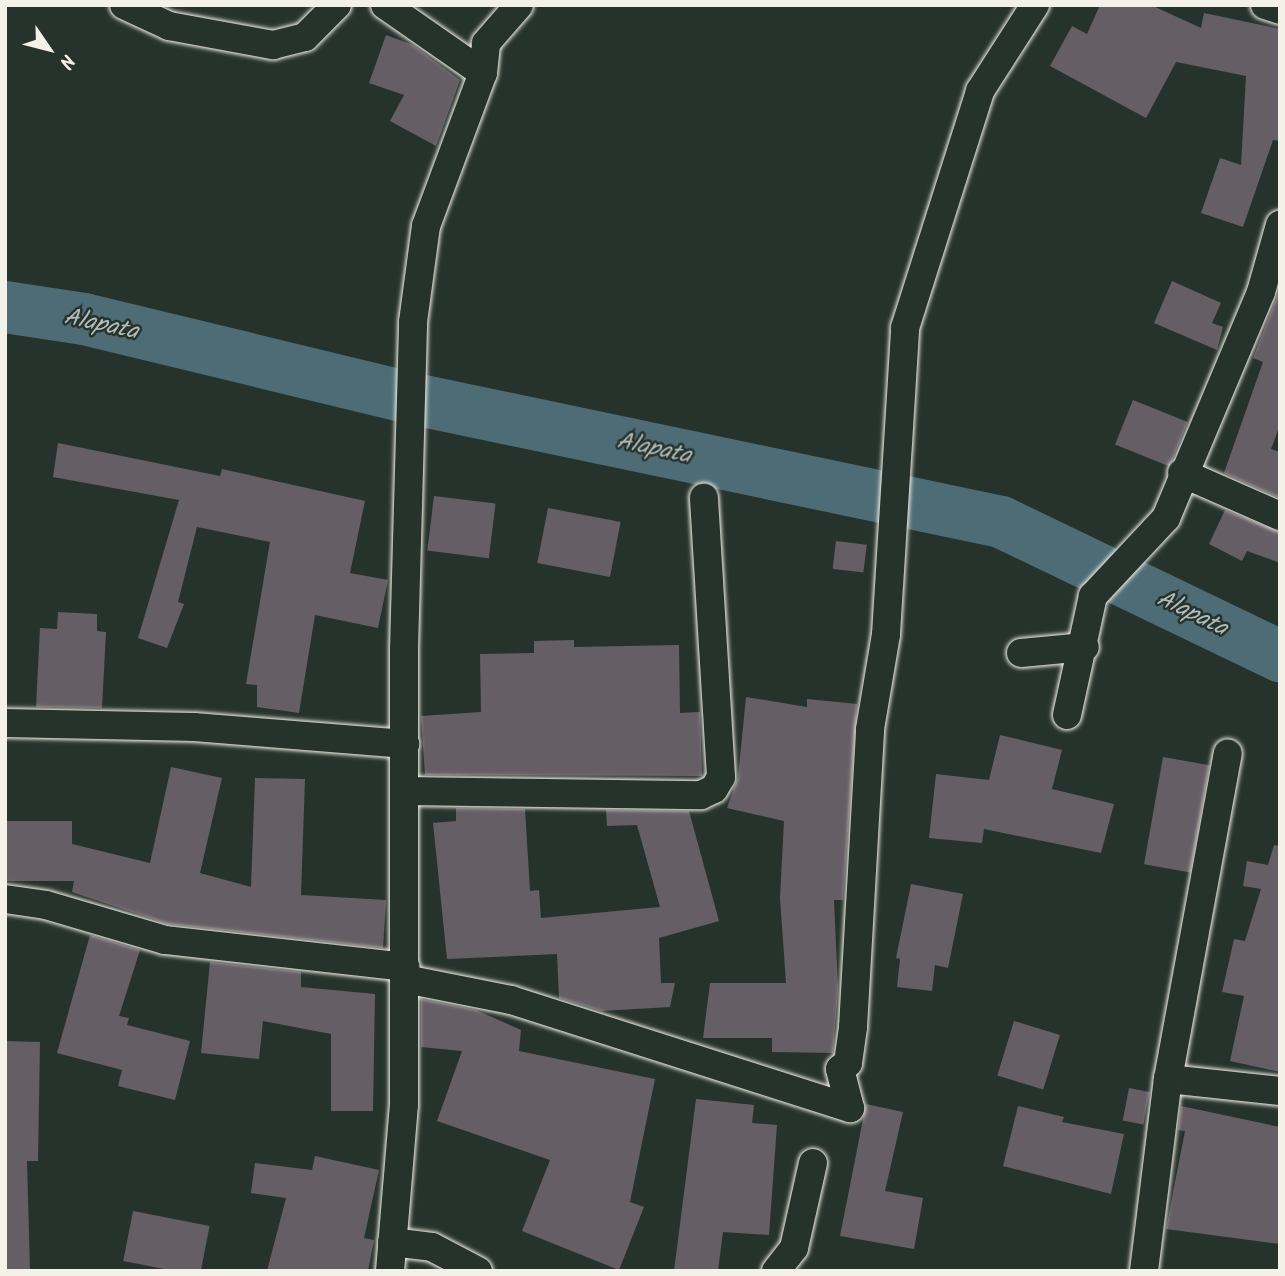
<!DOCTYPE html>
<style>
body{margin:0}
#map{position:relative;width:1285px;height:1276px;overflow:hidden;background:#26332d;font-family:Kalam,sans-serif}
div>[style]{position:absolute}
.river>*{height:52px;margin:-26px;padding:0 26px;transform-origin:26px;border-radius:26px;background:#4e6c75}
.building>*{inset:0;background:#665e65;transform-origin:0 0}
.roads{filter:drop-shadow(0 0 2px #f4f1e8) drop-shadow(0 0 2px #f4f1e8)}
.minor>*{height:28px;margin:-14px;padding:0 14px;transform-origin:14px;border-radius:14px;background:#26332d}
span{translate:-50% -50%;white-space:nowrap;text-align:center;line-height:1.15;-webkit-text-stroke:5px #26332d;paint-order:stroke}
.water-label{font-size:24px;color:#b2bcba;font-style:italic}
.frame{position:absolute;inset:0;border:7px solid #f4f1e8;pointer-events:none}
.north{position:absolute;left:14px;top:14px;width:70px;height:70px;-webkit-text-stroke:5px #26332d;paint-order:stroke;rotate:125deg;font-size:19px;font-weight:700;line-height:28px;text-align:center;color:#f4f1e8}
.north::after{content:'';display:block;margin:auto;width:24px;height:32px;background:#f4f1e8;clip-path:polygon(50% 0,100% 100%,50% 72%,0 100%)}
</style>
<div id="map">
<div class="river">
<i style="left:5px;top:307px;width:80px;rotate:8.6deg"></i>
<i style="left:84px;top:319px;width:340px;rotate:13.6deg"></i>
<i style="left:414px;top:399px;width:600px;rotate:11.83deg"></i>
<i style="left:1001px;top:522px;width:310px;rotate:25.7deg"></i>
</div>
<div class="building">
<i style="clip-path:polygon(1100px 5px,1151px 5px,1201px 28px,1204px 13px,1280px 29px,1280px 141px,1273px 140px,1243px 227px,1201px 213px,1220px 158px,1241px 165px,1246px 76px,1176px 62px,1146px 118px,1050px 66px,1072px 26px,1087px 34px)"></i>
<i style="clip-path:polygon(386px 35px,413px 45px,460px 80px,436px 146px,390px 121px,404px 95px,369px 83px)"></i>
<i style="clip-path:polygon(1172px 281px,1221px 303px,1212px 323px,1223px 327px,1217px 350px,1154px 323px)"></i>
<i style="clip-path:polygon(1278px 294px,1280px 425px,1271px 449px,1280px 452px,1280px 498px,1224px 473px,1263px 362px,1253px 358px)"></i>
<i style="left:1133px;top:400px;width:59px;height:48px;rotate:22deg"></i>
<i style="clip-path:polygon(58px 443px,220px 476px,222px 469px,365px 501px,350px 573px,388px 580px,378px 628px,315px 615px,299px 713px,257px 707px,257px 685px,246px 684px,270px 542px,197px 527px,178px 602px,184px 604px,167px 648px,138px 638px,179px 500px,53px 477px)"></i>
<i style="left:434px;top:496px;width:62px;height:55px;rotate:7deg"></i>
<i style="left:548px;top:508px;width:74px;height:56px;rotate:11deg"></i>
<i style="clip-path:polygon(1225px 510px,1280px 532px,1280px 563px,1247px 551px,1242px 561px,1209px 544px)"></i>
<i style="left:836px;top:541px;width:31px;height:28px;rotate:7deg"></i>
<i style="clip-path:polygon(58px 612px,97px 614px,97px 631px,106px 632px,102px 708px,36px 707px,40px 628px,57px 629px)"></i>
<i style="clip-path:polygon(574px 640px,574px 647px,679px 645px,680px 713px,700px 712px,702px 776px,425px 775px,421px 716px,481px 712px,480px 654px,534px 653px,534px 641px)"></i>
<i style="clip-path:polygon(746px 697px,807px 707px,807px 699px,857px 704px,843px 900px,834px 900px,838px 990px,833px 1053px,772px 1052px,772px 1038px,703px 1038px,710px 983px,786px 983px,780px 898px,784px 821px,727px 808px,738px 777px)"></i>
<i style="clip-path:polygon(1000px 735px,1062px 750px,1052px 789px,1114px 804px,1101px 853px,984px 829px,982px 843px,929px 838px,936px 774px,989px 780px)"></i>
<i style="left:1163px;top:757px;width:47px;height:109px;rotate:10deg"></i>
<i style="clip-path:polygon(171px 767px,222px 778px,200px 873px,251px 887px,255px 778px,305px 779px,301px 895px,386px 900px,383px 948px,168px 924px,72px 892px,74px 881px,5px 881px,5px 821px,72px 821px,72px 844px,150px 863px)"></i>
<i style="clip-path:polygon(456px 808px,525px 809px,530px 891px,539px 890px,541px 918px,660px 907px,637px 825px,607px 826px,606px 810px,689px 811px,719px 921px,659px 938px,661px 983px,675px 983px,670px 1007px,601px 1011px,559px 998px,557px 954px,447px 959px,433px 823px,456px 821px)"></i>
<i style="clip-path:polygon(1274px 845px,1280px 846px,1280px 1072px,1230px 1061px,1244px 996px,1222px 992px,1234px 939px,1245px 941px,1261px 889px,1243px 886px,1247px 861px,1268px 865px)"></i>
<i style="clip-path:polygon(911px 884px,963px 894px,948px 968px,935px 965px,932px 991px,897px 987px,900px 959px,896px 958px)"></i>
<i style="clip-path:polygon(90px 935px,140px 950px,119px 1016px,129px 1018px,127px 1025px,190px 1041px,175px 1100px,118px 1086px,122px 1070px,57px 1053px)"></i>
<i style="clip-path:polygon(210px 962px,301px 972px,301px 987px,375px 994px,373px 1111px,331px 1111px,331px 1034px,263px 1021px,259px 1059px,201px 1053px)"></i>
<i style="clip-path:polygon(421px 999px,476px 1010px,521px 1030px,519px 1051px,655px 1079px,630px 1202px,644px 1207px,619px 1270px,522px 1231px,550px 1160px,437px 1121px,462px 1051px,421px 1047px)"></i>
<i style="left:1014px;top:1021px;width:48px;height:57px;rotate:17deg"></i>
<i style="clip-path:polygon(5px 1041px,40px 1042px,38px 1161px,27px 1161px,30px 1271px,5px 1271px)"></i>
<i style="left:1129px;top:1088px;width:21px;height:33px;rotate:11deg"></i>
<i style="clip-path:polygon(696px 1099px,754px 1105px,752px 1123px,777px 1125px,769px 1235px,723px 1232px,718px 1271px,674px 1271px)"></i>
<i style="clip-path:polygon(866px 1104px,903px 1112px,885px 1191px,923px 1198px,914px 1249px,840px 1236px)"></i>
<i style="clip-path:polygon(1018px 1106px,1064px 1117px,1062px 1122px,1124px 1134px,1111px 1194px,1003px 1166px)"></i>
<i style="clip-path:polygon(1181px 1106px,1280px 1127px,1280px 1244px,1166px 1229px,1185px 1131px,1178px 1130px)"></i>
<i style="clip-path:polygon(315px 1156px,379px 1170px,364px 1238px,374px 1240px,368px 1271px,267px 1271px,286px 1198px,251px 1193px,255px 1163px,312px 1170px)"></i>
<i style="left:133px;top:1211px;width:78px;height:51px;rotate:11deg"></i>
</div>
<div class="roads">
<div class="minor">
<i style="left:124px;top:5px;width:50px;rotate:25deg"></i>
<i style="left:169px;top:26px;width:106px;rotate:10.4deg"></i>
<i style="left:273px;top:45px;width:33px;rotate:-14deg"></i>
<i style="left:305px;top:37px;width:45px;rotate:-45deg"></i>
<i style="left:385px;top:5px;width:119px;rotate:34.8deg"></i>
<i style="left:1265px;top:5px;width:16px;rotate:18deg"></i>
<i style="left:1182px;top:473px;width:107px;rotate:23.7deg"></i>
<i style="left:1021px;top:653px;width:64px;rotate:-5.4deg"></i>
<i style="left:1067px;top:715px;width:122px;rotate:-77.7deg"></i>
<i style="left:1093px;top:596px;width:107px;rotate:-46.9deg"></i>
<i style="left:1166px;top:518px;width:245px;rotate:-67.2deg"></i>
<i style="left:1261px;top:292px;width:70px;rotate:-74.2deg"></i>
<i style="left:5px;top:723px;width:189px;rotate:1.2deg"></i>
<i style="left:194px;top:727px;width:212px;rotate:4.6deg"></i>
<i style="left:405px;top:791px;width:296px;rotate:0.8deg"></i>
<i style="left:701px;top:795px;width:14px;rotate:-25deg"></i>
<i style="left:714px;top:789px;width:14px;rotate:-60deg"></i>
<i style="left:721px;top:777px;width:280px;rotate:-93.5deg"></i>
<i style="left:5px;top:899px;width:41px;rotate:8.3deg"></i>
<i style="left:46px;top:905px;width:124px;rotate:16.4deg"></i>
<i style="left:165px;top:940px;width:242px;rotate:6.4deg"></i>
<i style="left:405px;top:979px;width:108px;rotate:11.2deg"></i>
<i style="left:511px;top:1000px;width:356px;rotate:17.7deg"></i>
<i style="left:850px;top:1108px;width:40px;rotate:-104.4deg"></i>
<i style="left:840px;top:1069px;width:10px;rotate:-37deg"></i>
<i style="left:848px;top:1063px;width:36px;rotate:-82deg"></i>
<i style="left:853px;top:1027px;width:298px;rotate:-86.7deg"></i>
<i style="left:870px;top:729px;width:96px;rotate:-80.4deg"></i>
<i style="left:886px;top:634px;width:307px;rotate:-86.4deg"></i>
<i style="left:905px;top:328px;width:249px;rotate:-72.4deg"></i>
<i style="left:980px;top:91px;width:102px;rotate:-57.4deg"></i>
<i style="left:1168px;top:1079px;width:113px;rotate:6.1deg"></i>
<i style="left:392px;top:1242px;width:40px;rotate:7.1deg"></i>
<i style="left:432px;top:1247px;width:52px;rotate:27.6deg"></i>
<i style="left:390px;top:1271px;width:167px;rotate:-85.2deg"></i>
<i style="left:404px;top:1105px;width:456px;rotate:-90deg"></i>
<i style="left:404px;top:649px;width:327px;rotate:-88.4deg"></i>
<i style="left:413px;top:322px;width:97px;rotate:-82.3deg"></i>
<i style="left:426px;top:226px;width:163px;rotate:-69.6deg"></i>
<i style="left:483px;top:73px;width:30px;rotate:-84deg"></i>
<i style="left:486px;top:43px;width:50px;rotate:-49deg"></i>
<i style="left:776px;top:1271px;width:29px;rotate:-52deg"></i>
<i style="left:794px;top:1248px;width:87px;rotate:-77.4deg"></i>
<i style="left:1144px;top:1271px;width:193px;rotate:-82.9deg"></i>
<i style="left:1168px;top:1079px;width:331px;rotate:-79.6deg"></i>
</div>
</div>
<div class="water-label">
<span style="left:101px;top:325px;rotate:12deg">Alapata</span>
<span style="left:654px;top:449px;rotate:12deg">Alapata</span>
<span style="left:1192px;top:614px;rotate:26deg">Alapata</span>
</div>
<div class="frame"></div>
<div class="north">N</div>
</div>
